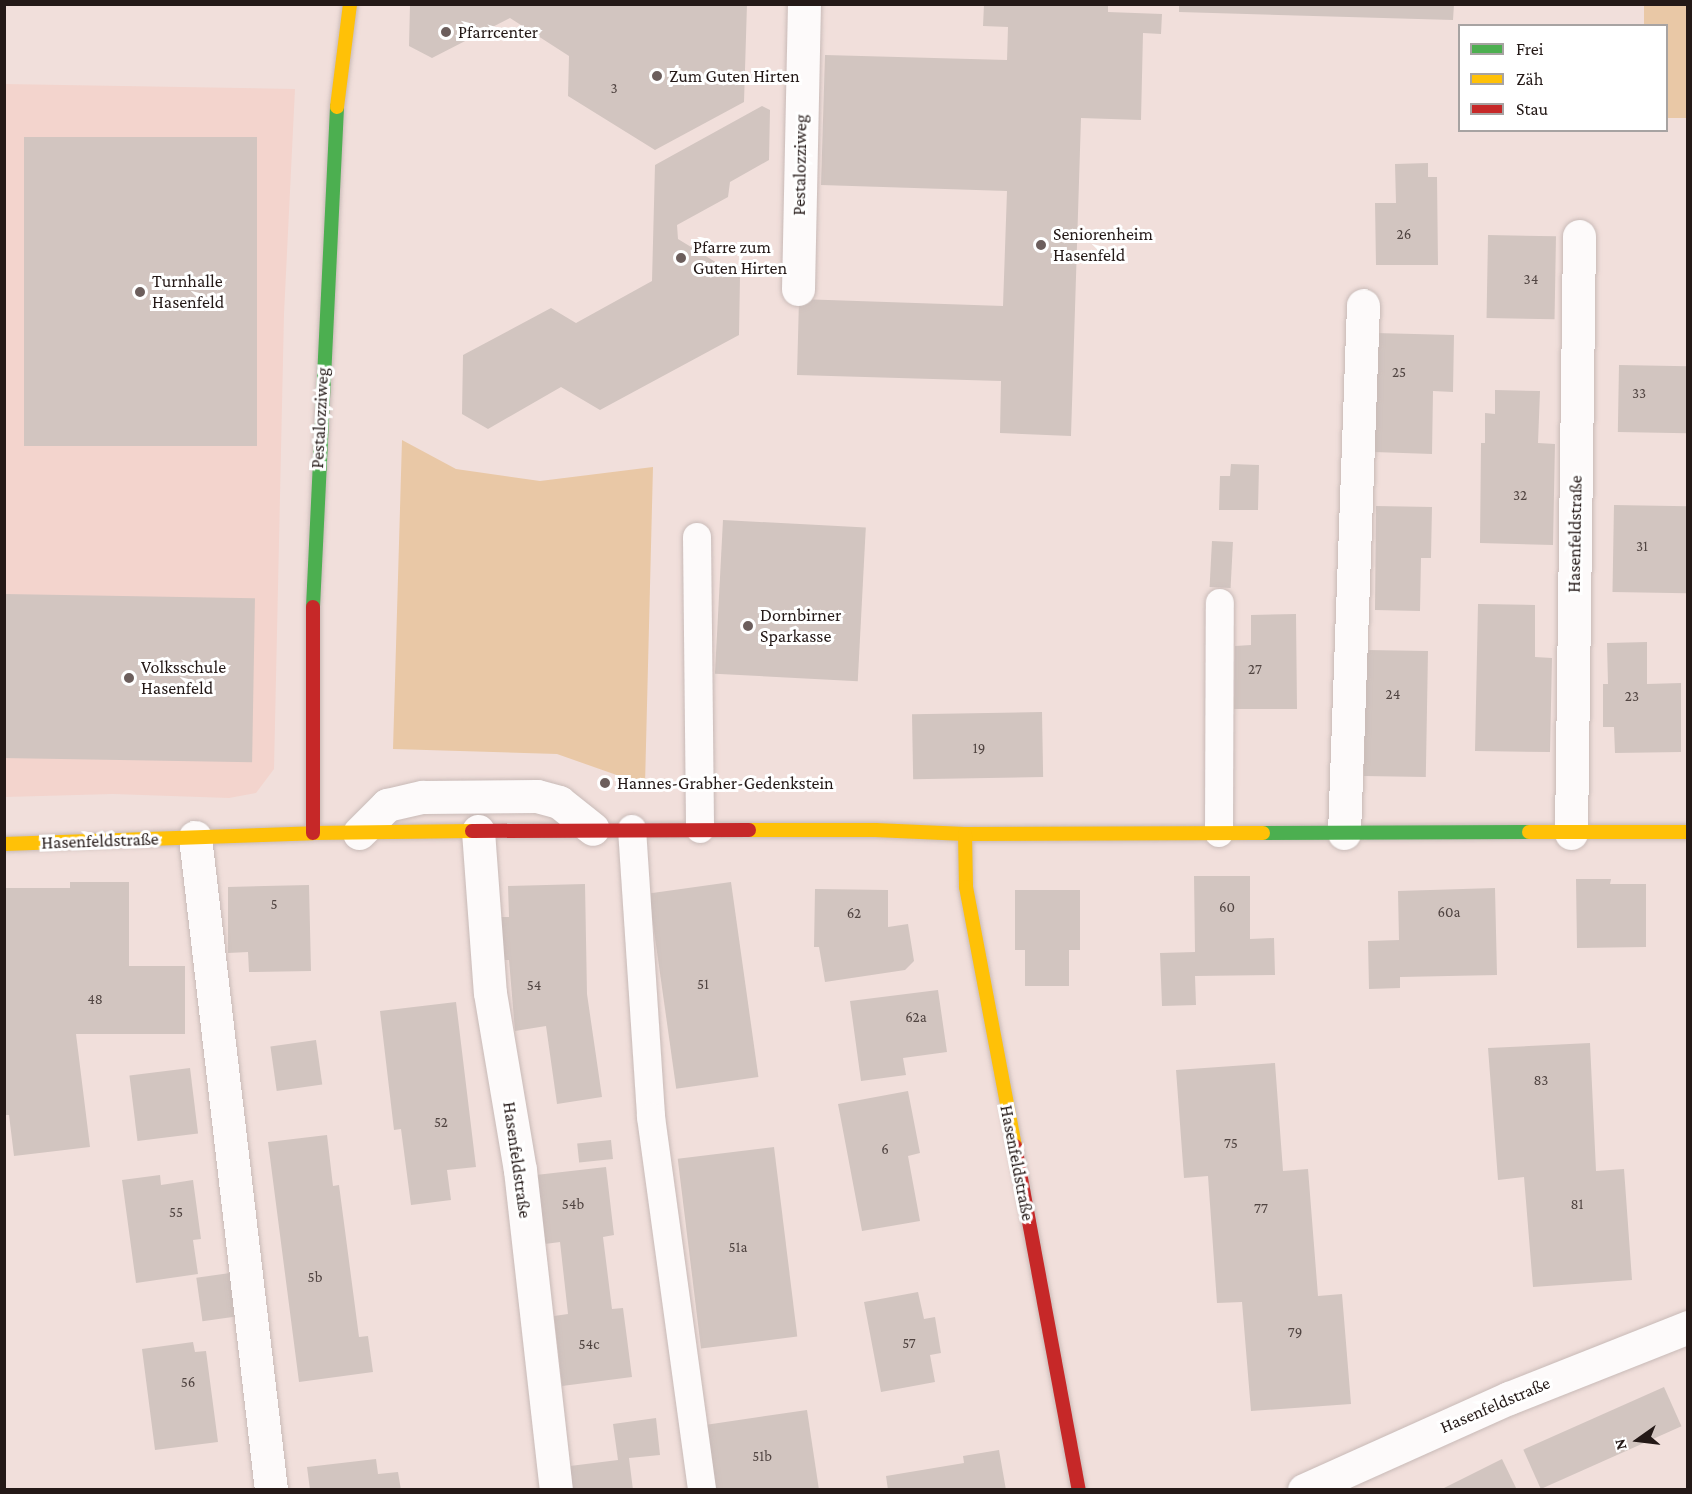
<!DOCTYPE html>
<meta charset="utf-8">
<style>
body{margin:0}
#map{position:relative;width:1692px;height:1494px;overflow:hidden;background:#f1dfdb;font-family:"Crimson Pro",serif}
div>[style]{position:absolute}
.built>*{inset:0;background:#f3d4cd}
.green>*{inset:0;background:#e9c8a6}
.building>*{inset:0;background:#d2c5c0;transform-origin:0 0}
.roads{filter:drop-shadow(0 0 2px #c8bab7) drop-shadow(0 0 2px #c8bab7)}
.lane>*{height:28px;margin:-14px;padding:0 14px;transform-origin:14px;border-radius:14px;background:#fdfafa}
.street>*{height:33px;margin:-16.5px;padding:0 16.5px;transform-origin:16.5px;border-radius:16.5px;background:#fdfafa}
.fast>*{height:14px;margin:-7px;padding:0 7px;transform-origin:7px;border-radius:7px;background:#4caf50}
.slow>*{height:14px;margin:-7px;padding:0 7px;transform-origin:7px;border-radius:7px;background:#ffc107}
.jam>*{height:14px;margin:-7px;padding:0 7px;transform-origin:7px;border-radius:7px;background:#c62828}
.dots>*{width:16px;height:16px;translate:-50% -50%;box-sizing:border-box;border:3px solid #fff;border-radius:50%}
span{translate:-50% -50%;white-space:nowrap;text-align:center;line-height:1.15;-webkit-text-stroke:6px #fff;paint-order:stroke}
.number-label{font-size:15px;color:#504441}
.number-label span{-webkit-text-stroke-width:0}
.poi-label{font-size:18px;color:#241917}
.left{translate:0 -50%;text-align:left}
.street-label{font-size:18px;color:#241917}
.frame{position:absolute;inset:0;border:6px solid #241917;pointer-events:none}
.legend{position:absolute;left:1458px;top:24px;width:210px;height:108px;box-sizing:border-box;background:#fff;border:2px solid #a7a3a2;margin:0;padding:8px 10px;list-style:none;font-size:18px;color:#241917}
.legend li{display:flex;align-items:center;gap:12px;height:30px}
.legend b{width:30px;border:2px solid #a7a3a2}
.north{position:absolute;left:1608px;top:1410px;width:60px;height:60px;-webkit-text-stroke:4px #fff;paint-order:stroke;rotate:256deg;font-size:16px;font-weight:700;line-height:24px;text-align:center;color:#241917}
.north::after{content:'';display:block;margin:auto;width:21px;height:27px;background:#241917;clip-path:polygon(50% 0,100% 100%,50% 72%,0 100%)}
</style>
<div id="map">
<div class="built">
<i style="clip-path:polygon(4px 84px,295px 89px,284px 314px,274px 769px,256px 793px,229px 798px,113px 794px,5px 797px)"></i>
</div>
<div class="green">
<i style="clip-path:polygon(1644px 5px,1687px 5px,1687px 118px,1667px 118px,1666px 26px,1644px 25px)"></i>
<i style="clip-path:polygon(402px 440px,456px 469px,540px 481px,653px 467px,645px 785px,557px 754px,393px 749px)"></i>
</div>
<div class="building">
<i style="clip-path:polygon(410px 4px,747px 4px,744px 102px,655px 150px,568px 96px,569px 56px,510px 18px,432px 58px,409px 46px)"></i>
<i style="clip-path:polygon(984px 4px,1108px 4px,1108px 12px,1162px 14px,1161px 34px,1143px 33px,1141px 120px,1081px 118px,1071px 436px,1000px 433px,1001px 381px,797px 375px,799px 299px,1003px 306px,1007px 191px,821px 185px,825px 55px,1007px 60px,1008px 27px,983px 26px)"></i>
<i style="clip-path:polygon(1179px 4px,1454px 4px,1453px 20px,1179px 12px)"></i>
<i style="clip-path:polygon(762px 106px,770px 110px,769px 160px,730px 182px,728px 197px,677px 225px,678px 239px,740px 277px,739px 335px,600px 410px,561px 387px,488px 429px,462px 414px,463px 355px,551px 308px,576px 323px,652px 281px,655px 165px)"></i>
<i style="left:24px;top:137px;width:233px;height:309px"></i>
<i style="clip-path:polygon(1428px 163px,1428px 177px,1437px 177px,1438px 265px,1376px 265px,1375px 203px,1396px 203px,1395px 164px)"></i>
<i style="left:1488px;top:235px;width:68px;height:83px;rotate:1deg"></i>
<i style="clip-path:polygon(1375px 333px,1454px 335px,1453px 392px,1433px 391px,1432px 454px,1374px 452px)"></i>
<i style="left:1619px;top:365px;width:69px;height:67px;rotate:1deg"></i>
<i style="clip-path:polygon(1495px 390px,1540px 391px,1538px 443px,1555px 444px,1553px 545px,1480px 543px,1481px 443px,1485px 443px,1485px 413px,1495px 414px)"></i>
<i style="clip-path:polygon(1231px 464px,1259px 465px,1258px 510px,1219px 510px,1220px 476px,1230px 476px)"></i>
<i style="left:1614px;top:505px;width:74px;height:87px;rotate:1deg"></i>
<i style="clip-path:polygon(1376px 506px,1432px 507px,1431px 558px,1421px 558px,1420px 611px,1375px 610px)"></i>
<i style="left:723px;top:520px;width:143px;height:154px;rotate:3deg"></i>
<i style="left:1212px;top:541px;width:21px;height:46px;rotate:3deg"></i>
<i style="left:5px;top:594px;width:250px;height:164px;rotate:1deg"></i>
<i style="clip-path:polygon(1478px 604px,1535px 605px,1535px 657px,1552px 658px,1550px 752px,1475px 751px)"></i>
<i style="clip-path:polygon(1296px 614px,1297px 709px,1234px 709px,1235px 646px,1251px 645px,1251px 615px)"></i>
<i style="clip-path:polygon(1647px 642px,1647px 684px,1681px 683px,1681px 752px,1615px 753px,1614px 727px,1603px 727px,1603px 684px,1608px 684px,1607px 643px)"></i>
<i style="left:1366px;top:650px;width:62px;height:126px;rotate:1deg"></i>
<i style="left:1042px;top:712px;width:65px;height:130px;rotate:89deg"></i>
<i style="clip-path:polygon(1194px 876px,1250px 876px,1250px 939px,1274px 938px,1275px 975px,1195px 976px,1196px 1005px,1162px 1006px,1160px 953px,1195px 952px)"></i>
<i style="clip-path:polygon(1576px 879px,1611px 879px,1610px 884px,1646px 884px,1646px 947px,1577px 948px)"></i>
<i style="clip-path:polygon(70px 882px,129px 882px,129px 966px,185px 966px,185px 1034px,76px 1034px,90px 1147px,14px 1156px,9px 1115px,4px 1115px,4px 888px,70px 888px)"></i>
<i style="left:731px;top:882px;width:197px;height:83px;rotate:82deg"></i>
<i style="clip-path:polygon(585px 884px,587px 994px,602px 1097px,557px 1104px,546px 1026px,515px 1031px,509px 960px,500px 960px,499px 917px,509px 917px,508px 886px)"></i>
<i style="clip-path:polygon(309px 885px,311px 971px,249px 972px,248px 952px,228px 953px,228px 887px)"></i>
<i style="clip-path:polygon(1495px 888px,1497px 975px,1400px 977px,1400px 988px,1369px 989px,1368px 941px,1399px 940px,1398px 891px)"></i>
<i style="clip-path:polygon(815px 889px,888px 890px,888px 927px,908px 924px,914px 961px,905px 970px,825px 982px,819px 947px,814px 947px)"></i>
<i style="clip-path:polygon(1015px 890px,1080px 890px,1080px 950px,1069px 950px,1069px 986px,1025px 986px,1025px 950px,1015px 950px)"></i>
<i style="clip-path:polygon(938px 990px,947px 1052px,903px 1058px,906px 1075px,861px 1081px,850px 1001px)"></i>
<i style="clip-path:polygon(456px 1002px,476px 1167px,447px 1170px,451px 1200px,411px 1205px,401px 1129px,394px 1130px,380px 1011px)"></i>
<i style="left:316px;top:1040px;width:45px;height:46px;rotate:82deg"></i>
<i style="clip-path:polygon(1590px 1043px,1596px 1171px,1624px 1169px,1632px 1280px,1533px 1287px,1524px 1177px,1498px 1180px,1488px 1048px)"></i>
<i style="clip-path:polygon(1275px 1063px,1283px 1171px,1308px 1169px,1318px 1296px,1342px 1294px,1351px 1404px,1251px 1411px,1242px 1302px,1217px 1303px,1208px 1176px,1184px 1178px,1176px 1070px)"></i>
<i style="left:190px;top:1068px;width:66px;height:61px;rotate:83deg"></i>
<i style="clip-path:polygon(908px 1091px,920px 1153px,908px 1156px,920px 1221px,862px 1231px,838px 1104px)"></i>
<i style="clip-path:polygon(327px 1135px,333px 1186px,339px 1185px,359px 1337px,368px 1336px,373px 1372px,299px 1382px,268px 1142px)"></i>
<i style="left:611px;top:1140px;width:19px;height:34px;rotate:84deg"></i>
<i style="left:774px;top:1147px;width:191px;height:97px;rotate:83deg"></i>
<i style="clip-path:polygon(606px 1167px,614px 1235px,603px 1237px,612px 1309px,623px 1308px,632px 1377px,562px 1386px,554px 1316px,568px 1314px,560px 1242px,545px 1244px,536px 1175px)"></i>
<i style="clip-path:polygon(160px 1175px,161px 1185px,193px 1180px,201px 1239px,193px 1240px,198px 1274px,136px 1283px,122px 1180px)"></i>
<i style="left:230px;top:1273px;width:44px;height:34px;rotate:82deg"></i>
<i style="clip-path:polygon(918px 1292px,924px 1319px,935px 1317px,941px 1353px,930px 1355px,935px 1382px,881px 1392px,864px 1302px)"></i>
<i style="clip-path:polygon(193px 1342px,195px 1352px,206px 1351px,218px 1442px,155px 1450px,142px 1349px)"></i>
<i style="left:1664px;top:1387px;width:43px;height:154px;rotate:66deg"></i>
<i style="clip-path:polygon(807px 1410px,819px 1490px,715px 1490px,705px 1425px)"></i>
<i style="clip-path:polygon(656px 1418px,660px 1455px,629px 1458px,633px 1490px,573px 1490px,570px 1466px,618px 1460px,613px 1424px)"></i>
<i style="clip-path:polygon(999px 1450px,1006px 1490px,888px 1490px,886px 1476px,964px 1463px,963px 1456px)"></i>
<i style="clip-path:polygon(376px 1459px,378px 1474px,398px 1472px,401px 1490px,310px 1490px,307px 1467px)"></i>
<i style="clip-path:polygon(1502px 1459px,1517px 1490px,1440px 1490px)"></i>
</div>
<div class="roads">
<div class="lane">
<i style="left:697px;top:537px;width:292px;rotate:89.4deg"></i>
<i style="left:632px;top:829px;width:289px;rotate:86.2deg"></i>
<i style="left:651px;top:1117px;width:376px;rotate:82.2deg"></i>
<i style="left:1219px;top:833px;width:230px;rotate:-89.8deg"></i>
</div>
<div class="street">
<i style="left:798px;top:289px;width:285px;rotate:-88.8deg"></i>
<i style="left:478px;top:831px;width:162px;rotate:85.8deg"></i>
<i style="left:490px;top:993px;width:180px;rotate:80.4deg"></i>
<i style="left:520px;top:1170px;width:322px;rotate:83.6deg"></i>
<i style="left:359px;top:833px;width:40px;rotate:-45deg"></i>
<i style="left:387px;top:805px;width:37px;rotate:-13deg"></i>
<i style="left:423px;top:797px;width:114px;rotate:-0.5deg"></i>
<i style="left:537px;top:796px;width:23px;rotate:15deg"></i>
<i style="left:559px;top:802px;width:43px;rotate:38.5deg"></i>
<i style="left:1344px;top:833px;width:528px;rotate:-87.94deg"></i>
<i style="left:1571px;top:833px;width:597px;rotate:-89.23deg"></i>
<i style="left:195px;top:837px;width:657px;rotate:83.36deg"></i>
<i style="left:1304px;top:1490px;width:225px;rotate:-24.2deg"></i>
<i style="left:1509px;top:1398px;width:193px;rotate:-21.6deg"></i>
</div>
<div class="fast">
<i style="left:313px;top:607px;width:501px;rotate:-87.25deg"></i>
<i style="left:1263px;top:833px;width:266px;rotate:-0.2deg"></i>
</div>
<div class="slow">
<i style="left:337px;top:107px;width:104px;rotate:-82.8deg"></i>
<i style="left:749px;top:830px;width:126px"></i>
<i style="left:875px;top:830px;width:90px;rotate:2.5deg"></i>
<i style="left:965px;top:834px;width:298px;rotate:-0.2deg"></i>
<i style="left:1529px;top:832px;width:159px"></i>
<i style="left:965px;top:834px;width:53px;rotate:88.9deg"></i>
<i style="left:966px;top:887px;width:264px;rotate:79.3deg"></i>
<i style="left:4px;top:844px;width:309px;rotate:-2deg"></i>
<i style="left:313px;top:833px;width:159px;rotate:-0.7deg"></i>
</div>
<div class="jam">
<i style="left:313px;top:607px;width:226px;rotate:90deg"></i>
<i style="left:472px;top:831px;width:277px;rotate:-0.2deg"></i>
<i style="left:1015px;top:1146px;width:350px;rotate:79.5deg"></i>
</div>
</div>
<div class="dots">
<i style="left:446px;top:32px;background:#6c5e5c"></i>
<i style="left:657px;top:76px;background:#6c5e5c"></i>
<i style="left:1041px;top:245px;background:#6c5e5c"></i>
<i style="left:681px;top:258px;background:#6c5e5c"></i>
<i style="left:140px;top:292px;background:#6c5e5c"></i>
<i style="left:748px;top:626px;background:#6c5e5c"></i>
<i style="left:129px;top:678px;background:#6c5e5c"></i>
<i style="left:605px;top:783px;background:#6c5e5c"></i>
</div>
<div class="number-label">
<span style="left:614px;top:89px">3</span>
<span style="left:1404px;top:235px">26</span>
<span style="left:1531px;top:280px">34</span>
<span style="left:1399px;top:373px">25</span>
<span style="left:1639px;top:394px">33</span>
<span style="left:1520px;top:496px">32</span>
<span style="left:1642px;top:547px">31</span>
<span style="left:1255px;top:670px">27</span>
<span style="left:1393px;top:695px">24</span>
<span style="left:1632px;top:697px">23</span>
<span style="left:979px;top:749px">19</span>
<span style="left:274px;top:905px">5</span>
<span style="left:1227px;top:908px">60</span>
<span style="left:1449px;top:913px">60a</span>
<span style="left:854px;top:914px">62</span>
<span style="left:703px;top:985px">51</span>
<span style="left:534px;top:986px">54</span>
<span style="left:95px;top:1000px">48</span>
<span style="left:916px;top:1018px">62a</span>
<span style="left:1541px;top:1081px">83</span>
<span style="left:441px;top:1123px">52</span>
<span style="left:1231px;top:1144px">75</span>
<span style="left:885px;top:1150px">6</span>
<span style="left:573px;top:1205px">54b</span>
<span style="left:1577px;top:1205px">81</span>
<span style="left:1261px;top:1209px">77</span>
<span style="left:176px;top:1213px">55</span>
<span style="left:738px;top:1248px">51a</span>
<span style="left:315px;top:1278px">5b</span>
<span style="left:1295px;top:1333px">79</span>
<span style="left:909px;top:1344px">57</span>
<span style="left:589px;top:1345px">54c</span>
<span style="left:188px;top:1383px">56</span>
<span style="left:762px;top:1457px">51b</span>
</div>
<div class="poi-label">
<span class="left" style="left:458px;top:32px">Pfarrcenter</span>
<span class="left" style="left:669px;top:76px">Zum Guten Hirten</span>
<span class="left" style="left:1053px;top:245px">Seniorenheim<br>Hasenfeld</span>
<span class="left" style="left:693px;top:258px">Pfarre zum<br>Guten Hirten</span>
<span class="left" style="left:152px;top:292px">Turnhalle<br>Hasenfeld</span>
<span class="left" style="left:760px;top:626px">Dornbirner<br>Sparkasse</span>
<span class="left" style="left:141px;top:678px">Volksschule<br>Hasenfeld</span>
<span class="left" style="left:617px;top:783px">Hannes-Grabher-Gedenkstein</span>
</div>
<div class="street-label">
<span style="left:800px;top:165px;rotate:-89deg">Pestalozziweg</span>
<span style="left:320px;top:418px;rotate:-87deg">Pestalozziweg</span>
<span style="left:1575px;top:534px;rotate:-89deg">Hasenfeldstraße</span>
<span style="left:100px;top:841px;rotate:-2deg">Hasenfeldstraße</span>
<span style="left:517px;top:1160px;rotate:82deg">Hasenfeldstraße</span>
<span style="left:1017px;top:1163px;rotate:79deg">Hasenfeldstraße</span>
<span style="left:1495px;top:1405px;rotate:-23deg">Hasenfeldstraße</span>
</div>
<div class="frame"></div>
<ul class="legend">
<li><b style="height:8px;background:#4caf50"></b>Frei</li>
<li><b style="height:8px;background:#ffc107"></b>Zäh</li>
<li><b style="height:8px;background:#c62828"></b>Stau</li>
</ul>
<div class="north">N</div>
</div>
